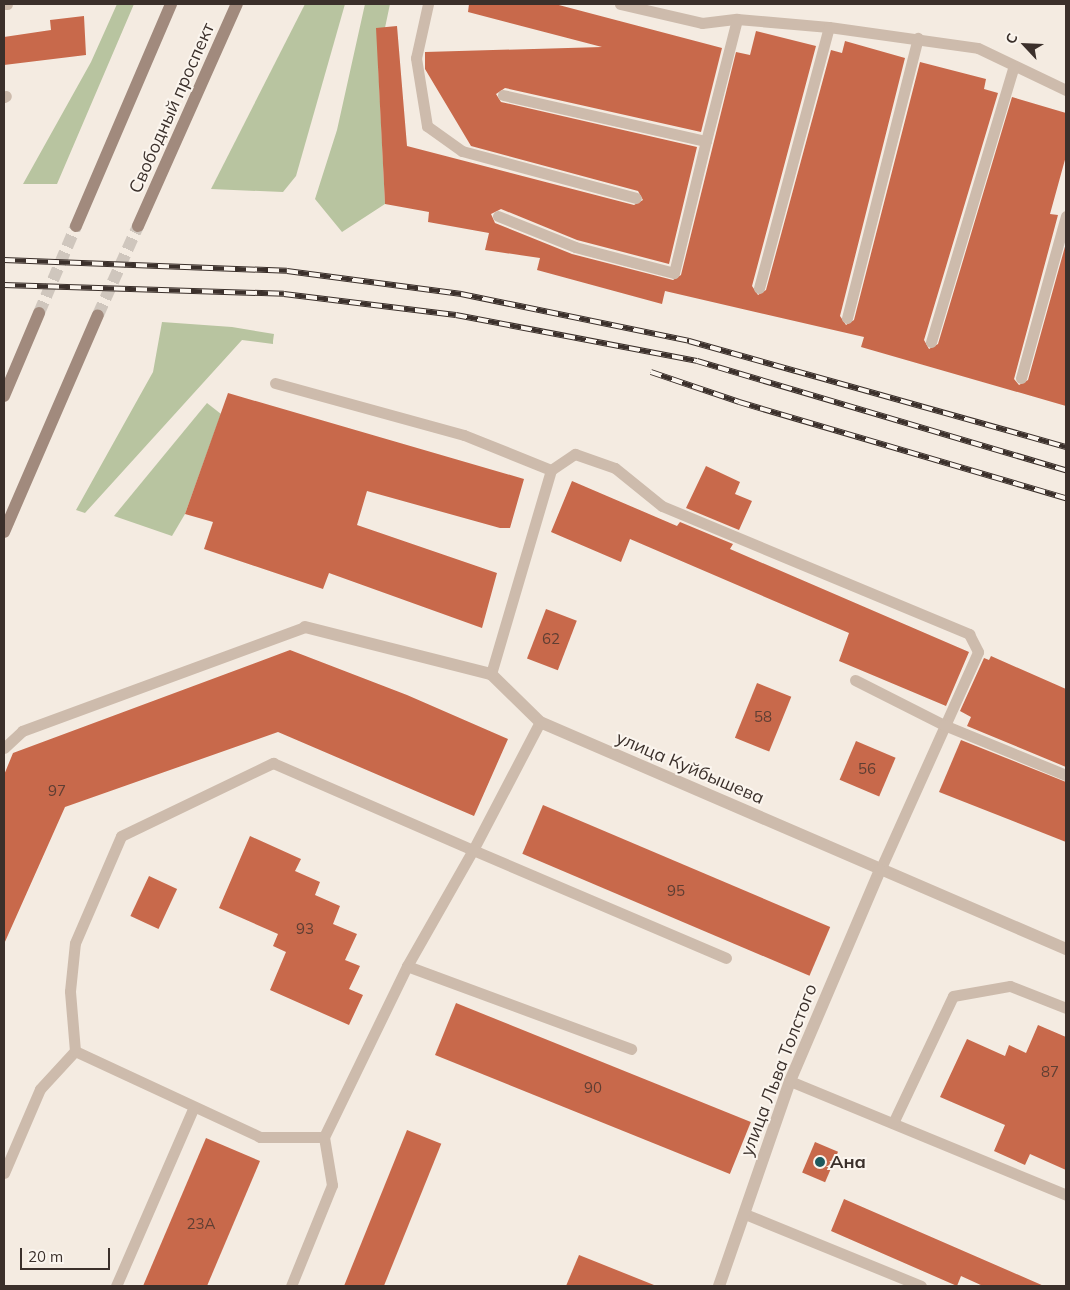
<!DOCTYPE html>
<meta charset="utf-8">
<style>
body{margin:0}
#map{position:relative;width:1070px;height:1290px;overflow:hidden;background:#f4ebe1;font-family:Mulish,sans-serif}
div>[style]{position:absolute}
.green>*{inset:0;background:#b8c4a0}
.building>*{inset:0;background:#c8694b;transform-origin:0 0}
.secondary-tunnel>*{height:12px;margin-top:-6px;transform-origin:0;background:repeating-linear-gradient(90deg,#cfc6bd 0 12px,transparent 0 18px)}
.lane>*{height:11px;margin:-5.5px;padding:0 5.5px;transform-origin:5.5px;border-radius:5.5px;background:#cdbbac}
.street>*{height:12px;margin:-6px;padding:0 6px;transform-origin:6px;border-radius:6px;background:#cdbbac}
.secondary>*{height:12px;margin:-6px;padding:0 6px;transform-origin:6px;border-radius:6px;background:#a18a7d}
.rail>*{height:5.5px;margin-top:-2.75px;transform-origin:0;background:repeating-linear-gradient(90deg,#fbf5ee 0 11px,#3b302b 0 22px);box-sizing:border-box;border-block:1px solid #3b302b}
.dots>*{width:14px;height:14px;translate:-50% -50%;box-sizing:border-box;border:2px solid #fbf5ee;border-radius:50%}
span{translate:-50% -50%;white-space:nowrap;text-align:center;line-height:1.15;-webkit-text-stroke:4px #fbf5ee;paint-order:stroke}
.number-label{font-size:15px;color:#5e3e33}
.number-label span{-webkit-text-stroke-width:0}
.street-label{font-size:18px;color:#3b302b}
.poi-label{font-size:18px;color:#3b302b;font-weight:700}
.left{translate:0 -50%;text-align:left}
.frame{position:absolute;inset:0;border:5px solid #3b302b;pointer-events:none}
.north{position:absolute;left:1000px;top:20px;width:50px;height:50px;-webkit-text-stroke:4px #fbf5ee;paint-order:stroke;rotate:295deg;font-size:14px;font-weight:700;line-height:20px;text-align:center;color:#3b302b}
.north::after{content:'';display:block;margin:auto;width:18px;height:22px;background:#3b302b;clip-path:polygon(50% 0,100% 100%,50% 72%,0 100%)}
.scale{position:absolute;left:20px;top:1248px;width:90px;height:22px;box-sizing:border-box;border:2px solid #3b302b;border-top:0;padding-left:6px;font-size:15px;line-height:18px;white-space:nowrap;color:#3b302b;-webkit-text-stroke:4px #fbf5ee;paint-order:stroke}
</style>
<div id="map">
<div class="green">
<i style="clip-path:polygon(117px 4px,134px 4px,57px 184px,23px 184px,91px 62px)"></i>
<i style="clip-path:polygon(305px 4px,345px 4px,296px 176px,283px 192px,211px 189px)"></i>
<i style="clip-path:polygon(365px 4px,390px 4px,378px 61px,385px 204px,342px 232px,315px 199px,337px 130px)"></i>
<i style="clip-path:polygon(162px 322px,232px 327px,274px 334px,273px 341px,273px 344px,242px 340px,85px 513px,76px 510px,153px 372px)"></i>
<i style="clip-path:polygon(207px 403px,221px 414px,185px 514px,172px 536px,114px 516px)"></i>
</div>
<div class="building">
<i style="clip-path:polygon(469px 4px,555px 4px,722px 48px,701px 132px,505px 88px,496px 94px,501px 102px,697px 147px,669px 264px,577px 240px,501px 209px,491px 214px,495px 223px,572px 254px,673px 280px,681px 275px,736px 52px,750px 55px,756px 31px,816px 46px,752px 286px,758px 295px,766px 290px,831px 50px,842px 53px,845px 41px,905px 58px,840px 316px,846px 325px,854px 320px,920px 62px,986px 79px,984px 89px,998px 93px,924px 340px,929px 349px,938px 344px,1012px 97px,1066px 113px,1066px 156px,1050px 214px,1058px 215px,1014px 379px,1019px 385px,1028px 380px,1066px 243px,1066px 406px,861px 347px,864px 337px,665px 291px,662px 304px,537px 270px,540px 258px,485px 250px,489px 233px,428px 222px,429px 212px,385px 204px,376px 28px,397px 26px,407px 146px,634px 205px,643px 200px,638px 191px,471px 146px,425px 69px,425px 52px,602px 47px,468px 12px)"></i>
<i style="clip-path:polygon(84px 16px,86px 55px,4px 65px,4px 37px,51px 30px,50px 20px)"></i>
<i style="clip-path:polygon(228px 393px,524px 479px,510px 528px,500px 528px,367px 491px,357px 525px,497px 573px,482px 628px,329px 573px,323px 589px,204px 549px,213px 522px,185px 514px)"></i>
<i style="clip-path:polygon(706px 466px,740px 482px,735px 494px,752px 501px,739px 530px,686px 508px)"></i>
<i style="clip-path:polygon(572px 481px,677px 526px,680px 522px,733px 544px,730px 549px,969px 652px,946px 706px,839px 661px,849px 633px,630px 539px,621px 562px,551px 532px)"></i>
<i style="left:546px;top:609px;width:33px;height:53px;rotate:21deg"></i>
<i style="clip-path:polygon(290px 650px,407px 695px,508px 739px,474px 816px,278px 732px,65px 807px,4px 944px,4px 775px,13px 753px)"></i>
<i style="clip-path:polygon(991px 656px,1066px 689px,1066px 767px,967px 726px,971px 717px,960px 711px,984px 658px,989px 660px)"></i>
<i style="left:757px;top:683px;width:37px;height:59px;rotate:22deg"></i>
<i style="clip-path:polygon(961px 740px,1066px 782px,1066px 842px,939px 792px)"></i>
<i style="left:856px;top:741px;width:43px;height:42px;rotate:23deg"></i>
<i style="left:543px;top:805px;width:312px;height:53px;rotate:23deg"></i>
<i style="clip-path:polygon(250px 836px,301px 859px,295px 871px,320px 882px,315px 895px,340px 906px,333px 924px,357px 934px,345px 960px,360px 966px,349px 989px,363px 995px,349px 1025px,270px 990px,286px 952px,273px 946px,278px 934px,219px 908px)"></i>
<i style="left:149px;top:876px;width:31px;height:44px;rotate:25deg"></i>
<i style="left:456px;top:1003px;width:318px;height:56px;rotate:22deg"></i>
<i style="clip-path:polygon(1038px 1025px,1066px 1037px,1066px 1170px,1030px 1154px,1025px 1165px,994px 1151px,1005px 1125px,940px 1097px,967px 1039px,1005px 1056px,1009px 1045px,1026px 1053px)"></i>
<i style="left:407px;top:1130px;width:37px;height:169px;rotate:22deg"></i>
<i style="clip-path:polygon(206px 1138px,260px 1161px,207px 1286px,143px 1286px)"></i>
<i style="left:815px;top:1142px;width:25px;height:33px;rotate:23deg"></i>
<i style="clip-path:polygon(844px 1199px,1044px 1286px,983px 1286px,961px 1276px,957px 1286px,831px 1231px)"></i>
<i style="clip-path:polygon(579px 1255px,654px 1285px,654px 1286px,566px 1286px)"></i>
</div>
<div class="secondary-tunnel">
<i style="left:39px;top:313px;width:95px;rotate:-67deg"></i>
<i style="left:98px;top:315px;width:98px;rotate:-65.8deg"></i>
</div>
<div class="lane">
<i style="left:4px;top:4px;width:3px"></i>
<i style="left:428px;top:4px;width:55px;rotate:102.5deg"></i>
<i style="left:416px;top:58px;width:69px;rotate:80.8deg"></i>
<i style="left:427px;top:126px;width:43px;rotate:35.5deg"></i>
<i style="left:462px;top:151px;width:180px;rotate:15.1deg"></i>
<i style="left:620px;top:4px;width:84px;rotate:13deg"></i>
<i style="left:702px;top:23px;width:35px;rotate:-7deg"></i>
<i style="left:737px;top:19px;width:92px;rotate:5deg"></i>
<i style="left:829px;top:27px;width:150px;rotate:8deg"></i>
<i style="left:978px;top:48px;width:98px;rotate:25.5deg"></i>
<i style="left:503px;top:95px;width:208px;rotate:12.8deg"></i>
<i style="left:706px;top:141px;width:126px;rotate:-75.7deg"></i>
<i style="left:4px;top:97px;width:2px;rotate:-27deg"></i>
<i style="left:498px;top:216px;width:83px;rotate:21.9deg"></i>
<i style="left:575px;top:247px;width:102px;rotate:14.7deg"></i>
<i style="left:674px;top:273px;width:136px;rotate:-76.4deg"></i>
<i style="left:759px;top:288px;width:270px;rotate:-75deg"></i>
<i style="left:847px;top:318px;width:289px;rotate:-75.8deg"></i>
<i style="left:931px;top:342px;width:288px;rotate:-73.3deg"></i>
<i style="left:1021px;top:378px;width:168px;rotate:-74.5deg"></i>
<i style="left:275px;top:383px;width:196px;rotate:15.4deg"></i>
<i style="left:464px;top:435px;width:94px;rotate:21.9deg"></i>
<i style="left:551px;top:470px;width:213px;rotate:106.4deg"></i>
<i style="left:551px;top:470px;width:29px;rotate:-34deg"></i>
<i style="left:575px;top:454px;width:42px;rotate:19.3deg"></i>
<i style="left:615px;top:468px;width:60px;rotate:39deg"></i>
<i style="left:662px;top:506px;width:333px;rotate:22.6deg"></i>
<i style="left:969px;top:634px;width:20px;rotate:63deg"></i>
<i style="left:978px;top:652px;width:239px;rotate:114.2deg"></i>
<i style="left:855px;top:680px;width:100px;rotate:26.8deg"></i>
<i style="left:944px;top:725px;width:132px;rotate:22.3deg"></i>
<i style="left:4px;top:748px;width:25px;rotate:-43deg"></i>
<i style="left:22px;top:731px;width:302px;rotate:-20.2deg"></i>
<i style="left:407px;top:966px;width:239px;rotate:20.3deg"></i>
<i style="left:75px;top:1051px;width:204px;rotate:24.9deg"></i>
<i style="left:260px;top:1137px;width:64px"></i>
<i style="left:790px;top:1081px;width:299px;rotate:22.4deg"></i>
<i style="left:893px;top:1123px;width:140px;rotate:-64.7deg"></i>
<i style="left:953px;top:996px;width:58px;rotate:-10deg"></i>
<i style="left:1010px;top:986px;width:60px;rotate:21.4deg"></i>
<i style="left:4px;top:1173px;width:91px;rotate:-66.8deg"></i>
<i style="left:40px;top:1089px;width:52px;rotate:-47.4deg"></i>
<i style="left:75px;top:1051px;width:60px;rotate:-94.8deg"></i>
<i style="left:70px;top:991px;width:48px;rotate:-84.1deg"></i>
<i style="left:75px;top:943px;width:116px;rotate:-66.7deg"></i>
<i style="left:121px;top:836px;width:169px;rotate:-25.7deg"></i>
<i style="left:273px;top:763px;width:218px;rotate:23.5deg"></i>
<i style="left:473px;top:850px;width:144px;rotate:-62.4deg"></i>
<i style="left:745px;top:1214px;width:190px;rotate:22.2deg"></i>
<i style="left:116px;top:1286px;width:195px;rotate:-66.5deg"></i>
<i style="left:291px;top:1286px;width:109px;rotate:-67.9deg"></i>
<i style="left:332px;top:1185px;width:49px;rotate:-99.5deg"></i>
<i style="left:324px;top:1137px;width:190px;rotate:-64.1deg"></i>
<i style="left:407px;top:966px;width:133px;rotate:-60.4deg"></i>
<i style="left:473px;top:850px;width:275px;rotate:23.1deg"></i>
</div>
<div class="street">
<i style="left:305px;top:627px;width:192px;rotate:14.2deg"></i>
<i style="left:491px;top:674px;width:69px;rotate:44.4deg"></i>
<i style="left:540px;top:722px;width:573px;rotate:23.34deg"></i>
<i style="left:719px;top:1286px;width:217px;rotate:-70.9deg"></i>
<i style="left:790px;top:1081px;width:229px;rotate:-66.9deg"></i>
</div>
<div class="secondary">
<i style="left:76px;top:226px;width:241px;rotate:-66.8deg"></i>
<i style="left:138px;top:226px;width:243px;rotate:-66deg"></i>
<i style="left:4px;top:396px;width:90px;rotate:-67.1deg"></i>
<i style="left:4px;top:532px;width:236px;rotate:-66.6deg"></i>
</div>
<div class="rail">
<i style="left:4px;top:260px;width:283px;rotate:2.2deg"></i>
<i style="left:287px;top:271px;width:176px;rotate:7.5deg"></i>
<i style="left:461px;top:294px;width:233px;rotate:11.6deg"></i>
<i style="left:689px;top:341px;width:392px;rotate:15.7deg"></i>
<i style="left:4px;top:285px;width:280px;rotate:1.8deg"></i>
<i style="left:284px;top:294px;width:173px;rotate:7deg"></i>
<i style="left:456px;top:315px;width:245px;rotate:10.8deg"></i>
<i style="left:697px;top:361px;width:385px;rotate:16.5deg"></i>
<i style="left:651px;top:372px;width:93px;rotate:18.8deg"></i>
<i style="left:739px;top:402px;width:341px;rotate:16.4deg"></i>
</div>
<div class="dots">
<i style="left:820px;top:1162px;background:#1f5a5e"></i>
</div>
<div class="number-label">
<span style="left:551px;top:639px">62</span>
<span style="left:763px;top:717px">58</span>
<span style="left:867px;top:769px">56</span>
<span style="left:57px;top:791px">97</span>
<span style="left:676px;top:891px">95</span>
<span style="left:305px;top:929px">93</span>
<span style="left:1050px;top:1072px">87</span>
<span style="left:593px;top:1088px">90</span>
<span style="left:201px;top:1224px">23А</span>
</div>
<div class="street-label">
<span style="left:172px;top:108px;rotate:-66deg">Свободный проспект</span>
<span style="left:690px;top:768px;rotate:23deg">улица Куйбышева</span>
<span style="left:779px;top:1070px;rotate:-69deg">улица Льва Толстого</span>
</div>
<div class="poi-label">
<span class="left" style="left:830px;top:1162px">Ана</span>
</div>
<div class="frame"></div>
<div class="north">С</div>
<div class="scale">20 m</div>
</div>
